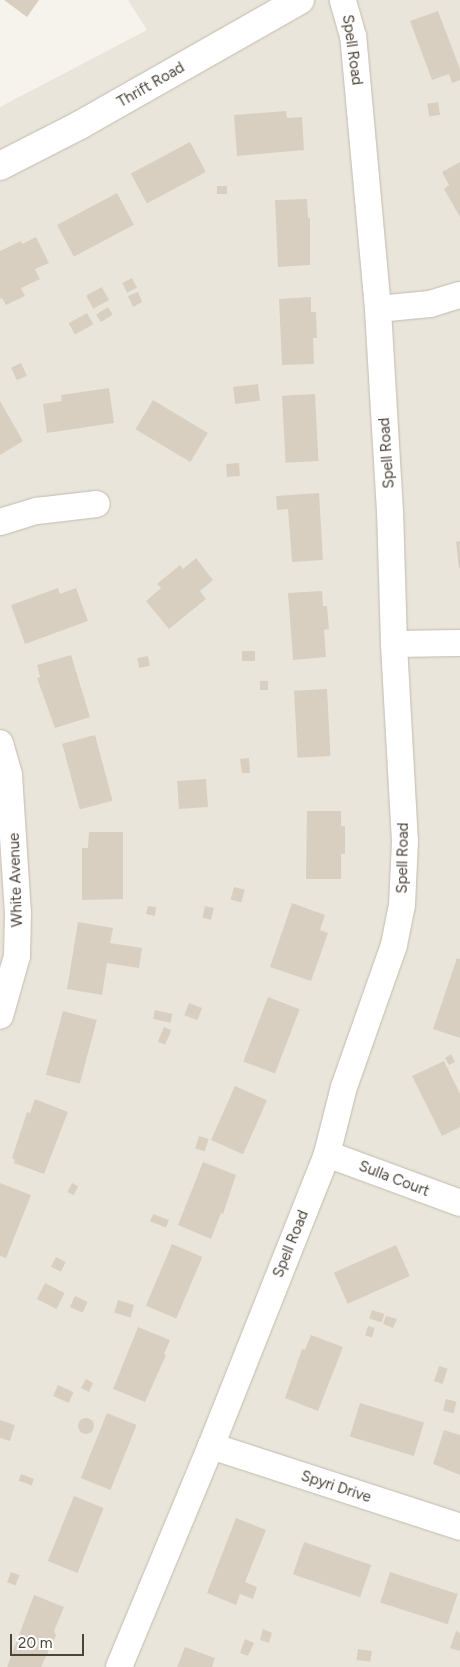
<!DOCTYPE html>
<style>
body{margin:0}
#map{position:relative;width:460px;height:1667px;overflow:hidden;background:#f6f3ec;font-family:Figtree,sans-serif}
div>[style]{position:absolute}
.residential>*{inset:0;background:#eae5da}
.building>*{inset:0;background:#d8cfc1;transform-origin:0 0}
.round{border-radius:50%}
.roads{filter:drop-shadow(0 0 1px #c2bbae) drop-shadow(0 0 1px #c2bbae)}
.minor>*{height:26px;margin:-13px;padding:0 13px;transform-origin:13px;border-radius:13px;background:#fff}
.tertiary>*{height:28px;margin:-14px;padding:0 14px;transform-origin:14px;border-radius:14px;background:#fff}
span{translate:-50% -50%;white-space:nowrap;text-align:center;line-height:1.15;-webkit-text-stroke:4px #fff;paint-order:stroke}
.street-label{font-size:15px;color:#4b4439}
.scale{position:absolute;left:10px;top:1634px;width:74px;height:22px;box-sizing:border-box;border:2px solid #4b4439;border-top:0;padding-left:6px;font-size:15px;line-height:18px;white-space:nowrap;color:#4b4439;-webkit-text-stroke:4px #fff;paint-order:stroke}
</style>
<div id="map">
<div class="residential">
<i style="clip-path:polygon(128px 0,460px 0,460px 1667px,0 1667px,0 107px,147px 30px)"></i>
</div>
<div class="building">
<i style="clip-path:polygon(4px 0,39px 0,27px 17px)"></i>
<i style="clip-path:polygon(438px 11px,460px 69px,460px 80px,452px 83px,449px 74px,432px 80px,410px 21px)"></i>
<i style="left:438px;top:102px;width:13px;height:11px;rotate:81deg"></i>
<i style="clip-path:polygon(286px 111px,287px 118px,302px 117px,304px 150px,237px 156px,234px 115px)"></i>
<i style="left:190px;top:142px;width:34px;height:67px;rotate:62deg"></i>
<i style="clip-path:polygon(460px 162px,460px 217px,444px 189px,449px 185px,442px 172px)"></i>
<i style="left:227px;top:186px;width:8px;height:10px;rotate:90deg"></i>
<i style="left:117px;top:193px;width:36px;height:68px;rotate:62deg"></i>
<i style="clip-path:polygon(307px 199px,308px 218px,310px 218px,310px 265px,278px 267px,275px 200px)"></i>
<i style="clip-path:polygon(36px 237px,49px 263px,35px 269px,40px 279px,21px 288px,25px 296px,6px 305px,2px 298px,0 299px,0 251px,21px 241px,22px 244px)"></i>
<i style="left:132px;top:278px;width:11px;height:11px;rotate:63deg"></i>
<i style="left:102px;top:287px;width:15px;height:18px;rotate:62deg"></i>
<i style="clip-path:polygon(138px 292px,142px 302px,133px 307px,128px 296px)"></i>
<i style="clip-path:polygon(311px 297px,311px 312px,316px 312px,317px 338px,313px 338px,314px 364px,282px 365px,279px 299px)"></i>
<i style="left:108px;top:307px;width:9px;height:14px;rotate:58deg"></i>
<i style="left:87px;top:313px;width:13px;height:21px;rotate:61deg"></i>
<i style="left:21px;top:363px;width:14px;height:11px;rotate:65deg"></i>
<i style="left:258px;top:384px;width:17px;height:25px;rotate:83deg"></i>
<i style="clip-path:polygon(109px 388px,114px 423px,47px 433px,43px 404px,62px 401px,61px 395px)"></i>
<i style="left:315px;top:394px;width:67px;height:33px;rotate:87deg"></i>
<i style="left:153px;top:400px;width:64px;height:34px;rotate:31deg"></i>
<i style="clip-path:polygon(0 401px,23px 441px,0 455px)"></i>
<i style="left:239px;top:463px;width:13px;height:13px;rotate:86deg"></i>
<i style="clip-path:polygon(319px 493px,323px 560px,292px 562px,288px 509px,277px 510px,276px 496px)"></i>
<i style="clip-path:polygon(460px 541px,460px 568px,459px 568px,456px 542px)"></i>
<i style="clip-path:polygon(196px 558px,213px 580px,200px 591px,206px 599px,169px 629px,146px 601px,161px 588px,157px 584px,180px 565px,183px 569px)"></i>
<i style="clip-path:polygon(58px 588px,60px 594px,76px 588px,88px 621px,25px 644px,11px 605px)"></i>
<i style="clip-path:polygon(322px 591px,323px 606px,327px 606px,329px 629px,324px 630px,326px 657px,293px 660px,288px 593px)"></i>
<i style="left:242px;top:651px;width:13px;height:10px"></i>
<i style="clip-path:polygon(71px 655px,90px 717px,55px 728px,37px 678px,40px 677px,37px 665px)"></i>
<i style="left:148px;top:656px;width:10px;height:11px;rotate:79deg"></i>
<i style="left:260px;top:681px;width:8px;height:9px"></i>
<i style="left:327px;top:689px;width:67px;height:33px;rotate:87deg"></i>
<i style="left:95px;top:735px;width:68px;height:34px;rotate:75deg"></i>
<i style="clip-path:polygon(249px 758px,250px 773px,242px 773px,240px 759px)"></i>
<i style="left:206px;top:779px;width:28px;height:29px;rotate:86deg"></i>
<i style="clip-path:polygon(307px 811px,341px 811px,341px 826px,345px 826px,345px 854px,341px 854px,341px 879px,306px 879px)"></i>
<i style="clip-path:polygon(89px 832px,123px 832px,123px 899px,82px 900px,82px 848px,88px 848px)"></i>
<i style="left:234px;top:887px;width:11px;height:13px;rotate:15deg"></i>
<i style="clip-path:polygon(292px 903px,325px 915px,320px 930px,328px 933px,311px 981px,270px 967px)"></i>
<i style="clip-path:polygon(148px 906px,156px 907px,155px 916px,146px 914px)"></i>
<i style="left:205px;top:906px;width:9px;height:12px;rotate:13deg"></i>
<i style="clip-path:polygon(78px 922px,113px 928px,110px 943px,142px 948px,139px 968px,107px 963px,102px 995px,67px 989px)"></i>
<i style="clip-path:polygon(457px 958px,460px 959px,460px 1038px,433px 1029px)"></i>
<i style="left:268px;top:997px;width:34px;height:69px;rotate:21deg"></i>
<i style="left:189px;top:1003px;width:14px;height:13px;rotate:21deg"></i>
<i style="left:155px;top:1010px;width:18px;height:9px;rotate:13deg"></i>
<i style="left:63px;top:1011px;width:35px;height:66px;rotate:15deg"></i>
<i style="left:164px;top:1027px;width:8px;height:16px;rotate:23deg"></i>
<i style="clip-path:polygon(451px 1054px,455px 1062px,449px 1065px,445px 1058px)"></i>
<i style="clip-path:polygon(444px 1061px,460px 1094px,460px 1127px,442px 1136px,412px 1076px)"></i>
<i style="left:235px;top:1086px;width:35px;height:59px;rotate:24deg"></i>
<i style="clip-path:polygon(35px 1099px,68px 1112px,44px 1174px,14px 1163px,15px 1160px,12px 1158px,27px 1112px,30px 1113px)"></i>
<i style="left:199px;top:1136px;width:10px;height:13px;rotate:17deg"></i>
<i style="clip-path:polygon(203px 1162px,236px 1175px,223px 1214px,221px 1213px,211px 1239px,178px 1225px)"></i>
<i style="clip-path:polygon(0 1183px,31px 1195px,6px 1258px,0 1256px)"></i>
<i style="left:72px;top:1183px;width:7px;height:10px;rotate:27deg"></i>
<i style="left:153px;top:1214px;width:17px;height:8px;rotate:21deg"></i>
<i style="left:172px;top:1244px;width:33px;height:67px;rotate:23deg"></i>
<i style="left:396px;top:1245px;width:34px;height:68px;rotate:66deg"></i>
<i style="left:56px;top:1257px;width:11px;height:11px;rotate:27deg"></i>
<i style="left:45px;top:1283px;width:22px;height:18px;rotate:27deg"></i>
<i style="left:75px;top:1296px;width:14px;height:12px;rotate:25deg"></i>
<i style="left:118px;top:1300px;width:17px;height:13px;rotate:17deg"></i>
<i style="left:372px;top:1310px;width:13px;height:9px;rotate:18deg"></i>
<i style="clip-path:polygon(386px 1316px,397px 1319px,393px 1328px,383px 1324px)"></i>
<i style="left:368px;top:1326px;width:7px;height:10px;rotate:16deg"></i>
<i style="clip-path:polygon(138px 1327px,170px 1340px,164px 1354px,166px 1355px,145px 1402px,113px 1389px)"></i>
<i style="clip-path:polygon(311px 1335px,343px 1347px,318px 1411px,285px 1398px,302px 1349px,305px 1350px)"></i>
<i style="left:439px;top:1366px;width:9px;height:16px;rotate:18deg"></i>
<i style="clip-path:polygon(86px 1379px,93px 1383px,89px 1392px,81px 1388px)"></i>
<i style="left:58px;top:1385px;width:17px;height:12px;rotate:24deg"></i>
<i style="left:446px;top:1399px;width:11px;height:12px;rotate:15deg"></i>
<i style="left:360px;top:1403px;width:67px;height:35px;rotate:17deg"></i>
<i style="left:107px;top:1413px;width:32px;height:70px;rotate:22deg"></i>
<i class="round" style="left:78px;top:1418px;width:16px;height:16px"></i>
<i style="clip-path:polygon(0 1420px,15px 1425px,10px 1441px,0 1438px)"></i>
<i style="clip-path:polygon(444px 1430px,460px 1435px,460px 1475px,433px 1464px)"></i>
<i style="left:21px;top:1474px;width:14px;height:7px;rotate:21deg"></i>
<i style="left:74px;top:1496px;width:32px;height:70px;rotate:22deg"></i>
<i style="clip-path:polygon(236px 1518px,266px 1530px,245px 1582px,257px 1587px,253px 1599px,240px 1594px,236px 1605px,207px 1593px)"></i>
<i style="left:304px;top:1542px;width:71px;height:34px;rotate:19deg"></i>
<i style="left:11px;top:1572px;width:9px;height:11px;rotate:21deg"></i>
<i style="left:390px;top:1572px;width:71px;height:32px;rotate:18deg"></i>
<i style="clip-path:polygon(34px 1595px,64px 1607px,54px 1631px,56px 1635px,41px 1667px,7px 1667px)"></i>
<i style="clip-path:polygon(263px 1629px,272px 1633px,269px 1643px,260px 1640px)"></i>
<i style="clip-path:polygon(456px 1631px,460px 1633px,460px 1651px,450px 1648px)"></i>
<i style="clip-path:polygon(245px 1639px,254px 1643px,248px 1656px,240px 1653px)"></i>
<i style="clip-path:polygon(185px 1647px,215px 1658px,212px 1667px,177px 1667px)"></i>
<i style="left:358px;top:1649px;width:14px;height:11px;rotate:8deg"></i>
</div>
<div class="roads">
<div class="minor">
<i style="left:378px;top:309px;width:52px;rotate:-5.5deg"></i>
<i style="left:430px;top:304px;width:31px;rotate:-17deg"></i>
<i style="left:0;top:522px;width:39px;rotate:-17deg"></i>
<i style="left:37px;top:511px;width:60px;rotate:-6.7deg"></i>
<i style="left:394px;top:644px;width:66px;rotate:-0.9deg"></i>
<i style="left:0;top:743px;width:33px;rotate:74deg"></i>
<i style="left:9px;top:775px;width:139px;rotate:86.3deg"></i>
<i style="left:18px;top:914px;width:42px;rotate:91.4deg"></i>
<i style="left:17px;top:956px;width:62px;rotate:105.8deg"></i>
<i style="left:327px;top:1154px;width:142px;rotate:20.2deg"></i>
<i style="left:211px;top:1446px;width:262px;rotate:18deg"></i>
<i style="left:119px;top:1667px;width:239px;rotate:-67.4deg"></i>
<i style="left:211px;top:1446px;width:314px;rotate:-68.3deg"></i>
<i style="left:327px;top:1154px;width:69px;rotate:-75.8deg"></i>
<i style="left:344px;top:1087px;width:151px;rotate:-70.6deg"></i>
<i style="left:394px;top:945px;width:41px;rotate:-78.7deg"></i>
<i style="left:402px;top:905px;width:63px;rotate:-87.3deg"></i>
<i style="left:405px;top:842px;width:198px;rotate:-93.2deg"></i>
<i style="left:394px;top:644px;width:132px;rotate:-91.7deg"></i>
<i style="left:390px;top:512px;width:203px;rotate:-93.4deg"></i>
<i style="left:378px;top:309px;width:274px;rotate:-95.2deg"></i>
<i style="left:353px;top:36px;width:37px;rotate:-106deg"></i>
</div>
<div class="tertiary">
<i style="left:0;top:166px;width:90px;rotate:-27.1deg"></i>
<i style="left:80px;top:125px;width:253px;rotate:-29.6deg"></i>
</div>
</div>
<div class="street-label">
<span style="left:352px;top:50px;rotate:82deg">Spell Road</span>
<span style="left:151px;top:85px;rotate:-30deg">Thrift Road</span>
<span style="left:387px;top:453px;rotate:-94deg">Spell Road</span>
<span style="left:403px;top:858px;rotate:-89deg">Spell Road</span>
<span style="left:16px;top:880px;rotate:-92deg">White Avenue</span>
<span style="left:394px;top:1179px;rotate:21deg">Sulla Court</span>
<span style="left:291px;top:1244px;rotate:-68deg">Spell Road</span>
<span style="left:336px;top:1487px;rotate:18deg">Spyri Drive</span>
</div>
<div class="scale">20 m</div>
</div>
